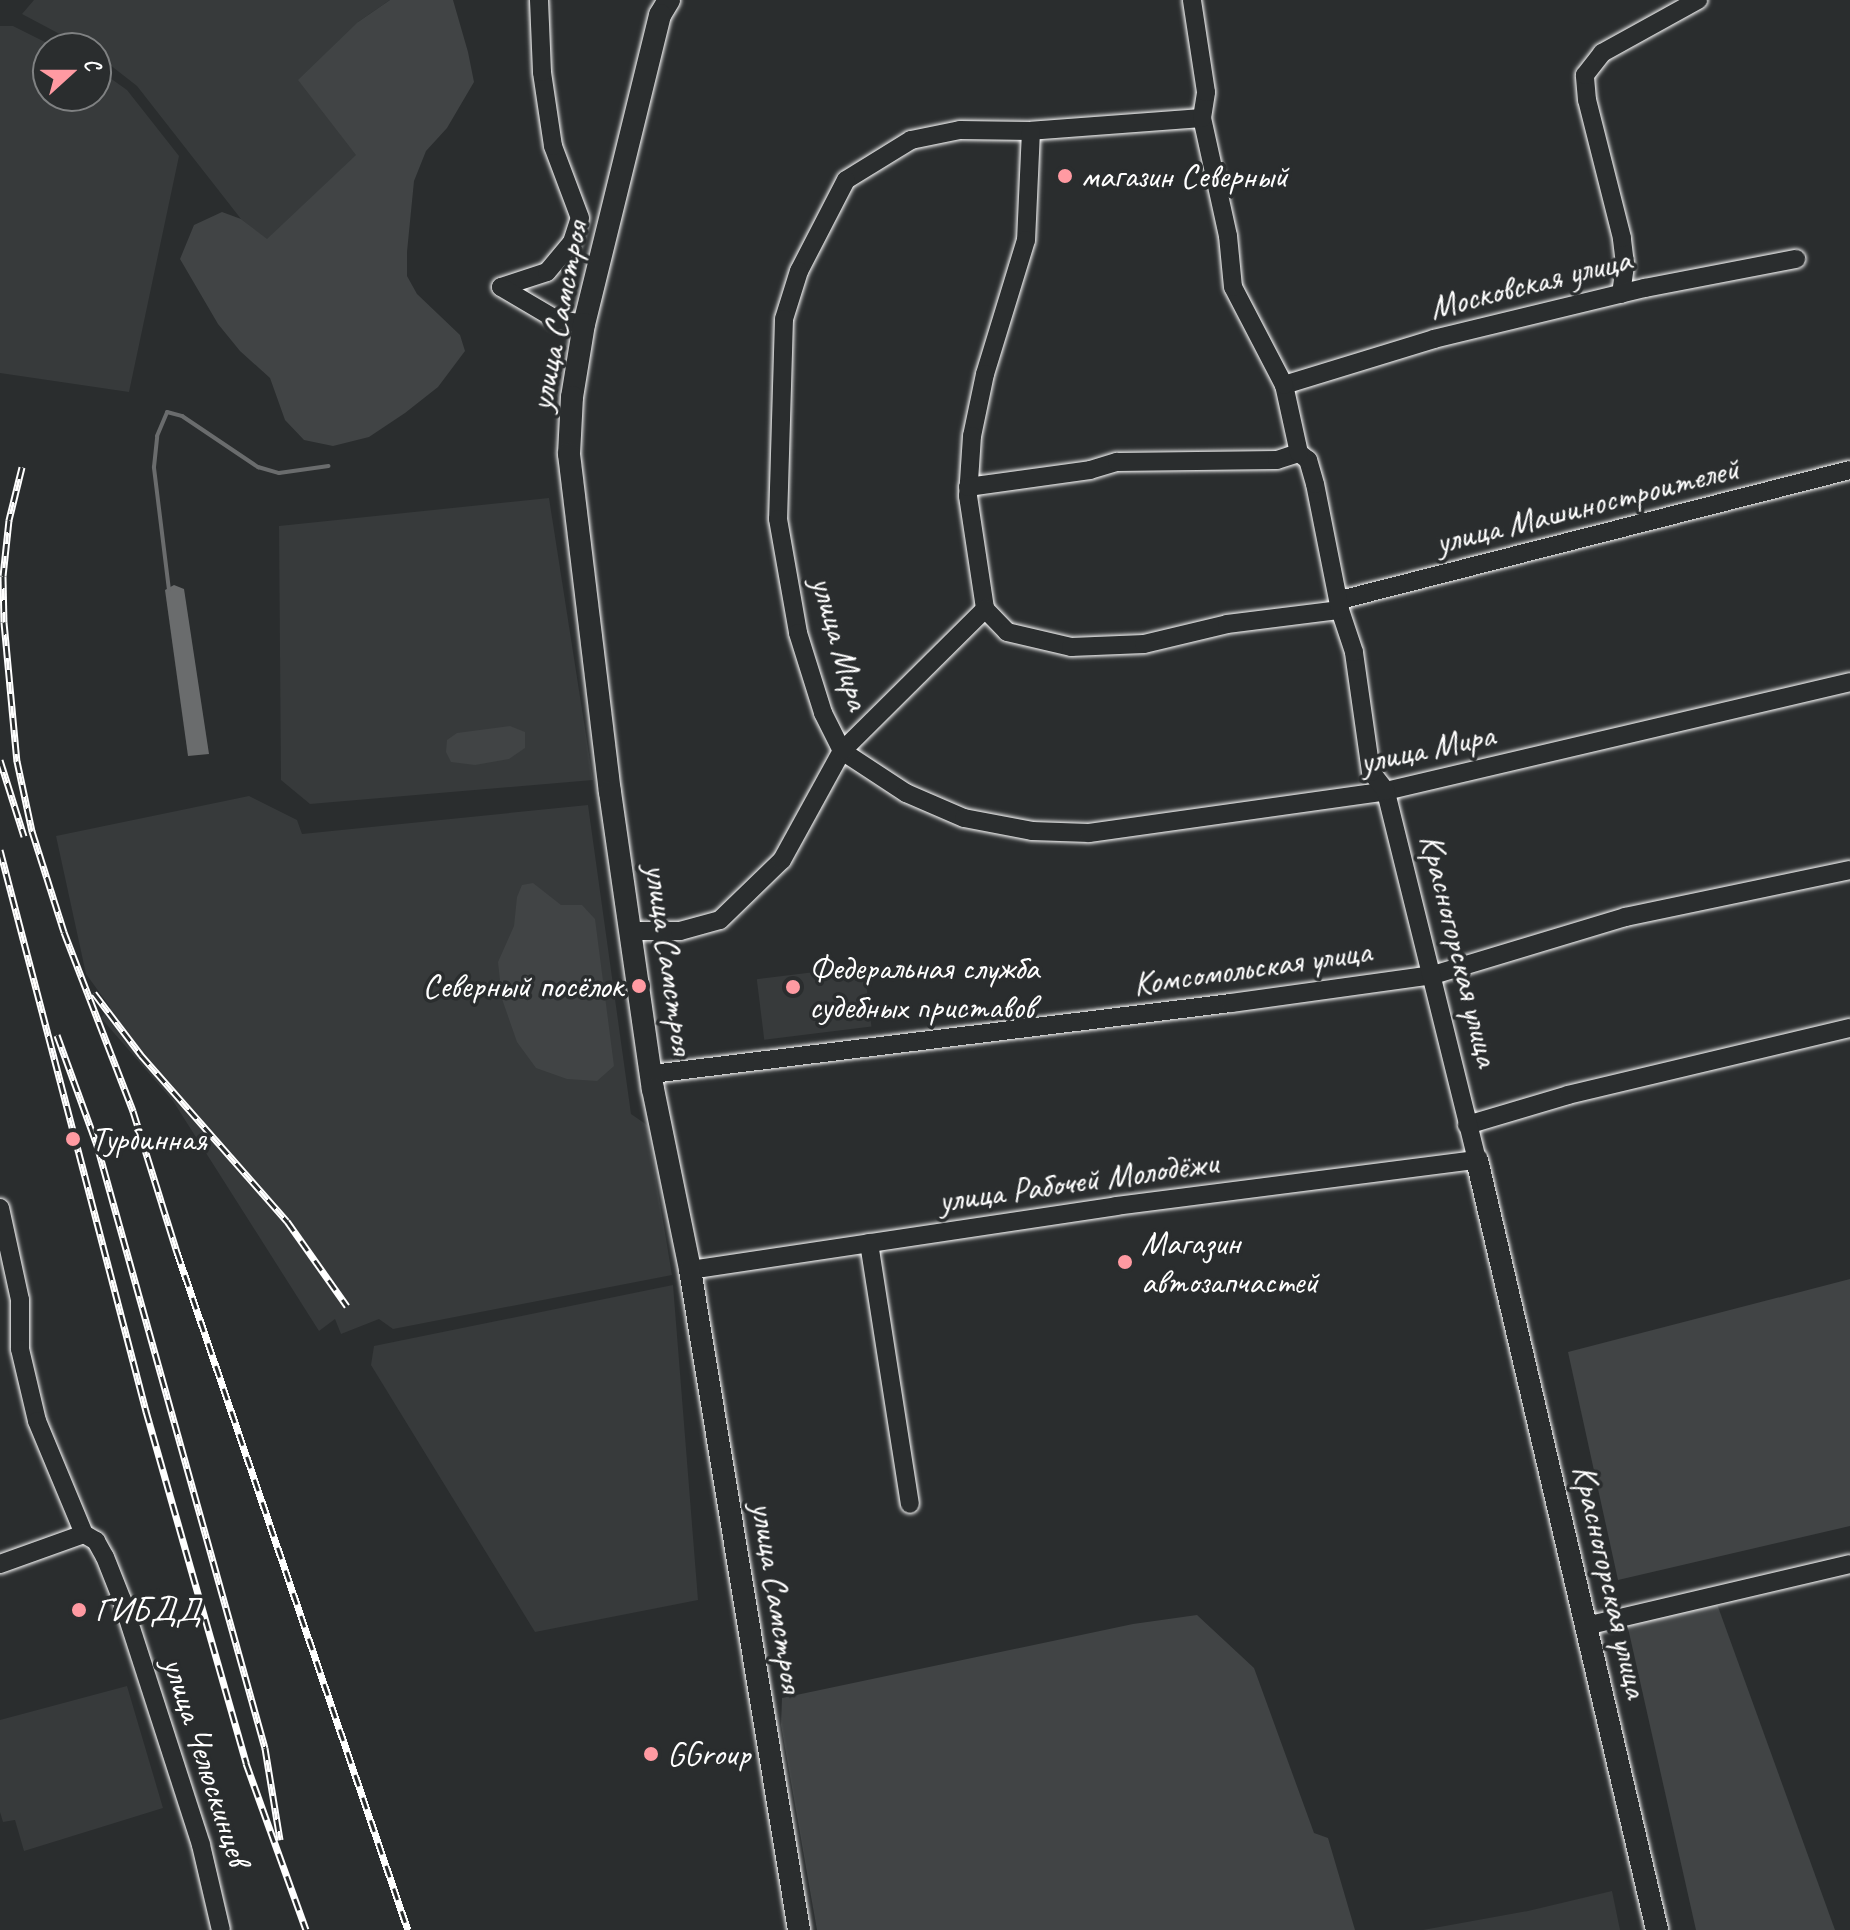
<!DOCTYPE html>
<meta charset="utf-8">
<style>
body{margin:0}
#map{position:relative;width:1850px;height:1930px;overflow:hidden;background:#2a2d2e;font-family:Caveat,sans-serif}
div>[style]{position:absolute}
.built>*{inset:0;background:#373a3b;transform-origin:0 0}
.green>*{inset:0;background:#414445}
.water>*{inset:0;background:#6a6c6d}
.stream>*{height:4px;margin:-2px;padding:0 2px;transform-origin:2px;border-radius:2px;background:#6a6c6d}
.roads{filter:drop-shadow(0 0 2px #fff) drop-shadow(0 0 2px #fff)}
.minor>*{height:18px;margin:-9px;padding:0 9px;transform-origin:9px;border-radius:9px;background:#2a2d2e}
.tertiary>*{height:22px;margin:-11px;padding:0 11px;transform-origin:11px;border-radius:11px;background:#2a2d2e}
.rail>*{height:7px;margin-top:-3.5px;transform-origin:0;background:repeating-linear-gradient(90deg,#2a2d2e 0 12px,#fff 0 24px);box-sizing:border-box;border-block:2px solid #fff}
.dots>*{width:22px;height:22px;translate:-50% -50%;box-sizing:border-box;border:4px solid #2a2d2e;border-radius:50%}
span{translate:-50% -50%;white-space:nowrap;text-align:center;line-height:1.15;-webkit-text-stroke:7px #2a2d2e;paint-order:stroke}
.poi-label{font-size:34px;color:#fff}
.left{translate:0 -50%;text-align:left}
.right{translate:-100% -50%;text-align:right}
.street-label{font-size:34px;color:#fff}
.north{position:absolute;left:32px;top:32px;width:80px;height:80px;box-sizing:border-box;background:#2a2d2e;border:2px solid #7f8182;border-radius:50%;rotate:69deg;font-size:22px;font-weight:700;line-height:32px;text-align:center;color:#fff}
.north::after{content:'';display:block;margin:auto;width:28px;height:36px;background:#ff9aa2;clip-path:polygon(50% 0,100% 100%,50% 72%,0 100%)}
</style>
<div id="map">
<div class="built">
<i style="clip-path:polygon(34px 0,390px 0,358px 22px,357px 155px,267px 240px,241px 219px,137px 86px,96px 54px,96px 48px,86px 48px,22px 14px)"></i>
<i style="clip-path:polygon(0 26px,13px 26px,57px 48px,48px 48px,48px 96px,96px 96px,96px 68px,127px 90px,179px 156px,129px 392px,0 373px)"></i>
<i style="clip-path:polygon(549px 498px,593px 780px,310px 804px,281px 780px,279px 526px)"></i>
<i style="clip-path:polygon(249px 796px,297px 820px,302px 834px,588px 805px,631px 1114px,647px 1125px,672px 1275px,393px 1329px,379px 1319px,341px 1334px,335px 1319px,319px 1331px,173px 1101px,101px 1018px,110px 1007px,86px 974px,56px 836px)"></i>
<i style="left:864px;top:966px;width:61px;height:108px;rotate:83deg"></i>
<i style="clip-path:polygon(673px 1285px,698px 1600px,535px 1632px,371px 1365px,374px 1346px)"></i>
<i style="clip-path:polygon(127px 1686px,163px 1808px,24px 1851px,15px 1820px,3px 1822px,0 1812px,0 1720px)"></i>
<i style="clip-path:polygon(1612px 1891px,1620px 1930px,1423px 1930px,1528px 1911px)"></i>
</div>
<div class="green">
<i style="clip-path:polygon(390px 0,453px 0,468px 52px,474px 82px,447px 128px,426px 151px,414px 181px,407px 252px,407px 276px,417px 294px,460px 335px,465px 351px,438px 387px,405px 413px,369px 437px,333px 446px,304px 440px,285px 420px,270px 378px,240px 351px,218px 324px,180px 259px,194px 225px,222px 212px,241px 219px,267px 239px,356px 155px,298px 80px,358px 22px)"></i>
<i style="clip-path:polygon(510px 726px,525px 732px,525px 748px,509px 759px,475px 765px,451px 762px,446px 752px,447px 740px,457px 733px)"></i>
<i style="clip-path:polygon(533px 883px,561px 905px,582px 905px,595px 919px,614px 1066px,597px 1081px,567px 1079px,536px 1068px,517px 1042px,502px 999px,498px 962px,514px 926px,517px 897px,522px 885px)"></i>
<i style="clip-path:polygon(1850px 1279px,1850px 1526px,1618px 1580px,1568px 1352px)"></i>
<i style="clip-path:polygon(1717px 1604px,1835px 1930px,1696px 1930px,1626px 1619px)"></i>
<i style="clip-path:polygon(1197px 1615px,1254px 1668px,1314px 1833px,1328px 1838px,1355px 1930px,817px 1930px,781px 1725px,782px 1698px,1133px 1624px)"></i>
</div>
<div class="water">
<i style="clip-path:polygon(174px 585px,184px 589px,209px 754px,188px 756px,165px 590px)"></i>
</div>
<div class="stream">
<i style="left:169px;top:590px;width:124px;rotate:-97deg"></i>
<i style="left:154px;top:467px;width:31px;rotate:-84deg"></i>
<i style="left:157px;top:436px;width:26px;rotate:-67deg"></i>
<i style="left:167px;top:412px;width:16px;rotate:15deg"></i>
<i style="left:182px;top:416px;width:92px;rotate:33.9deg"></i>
<i style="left:258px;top:467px;width:22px;rotate:16deg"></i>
<i style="left:279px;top:473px;width:50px;rotate:-8deg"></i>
</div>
<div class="roads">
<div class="minor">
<i style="left:1202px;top:118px;width:171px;rotate:175.7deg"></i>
<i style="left:1031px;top:131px;width:71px;rotate:-179.2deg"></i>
<i style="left:960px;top:130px;width:50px;rotate:168.5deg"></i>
<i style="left:911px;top:140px;width:76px;rotate:148.4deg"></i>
<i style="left:846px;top:180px;width:102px;rotate:117.3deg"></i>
<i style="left:799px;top:271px;width:50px;rotate:107.4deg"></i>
<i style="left:784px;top:319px;width:200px;rotate:91.7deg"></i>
<i style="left:778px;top:519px;width:116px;rotate:80deg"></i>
<i style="left:798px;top:633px;width:84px;rotate:72.6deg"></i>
<i style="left:823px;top:713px;width:42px;rotate:63.4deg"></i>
<i style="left:842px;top:751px;width:77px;rotate:33.3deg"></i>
<i style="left:906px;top:793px;width:63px;rotate:23.3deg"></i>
<i style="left:964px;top:818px;width:69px;rotate:10.8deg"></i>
<i style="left:1032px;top:831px;width:57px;rotate:2deg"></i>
<i style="left:1089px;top:833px;width:300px;rotate:-8deg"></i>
<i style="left:1386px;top:791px;width:477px;rotate:-13.2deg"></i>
<i style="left:1031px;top:131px;width:109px;rotate:92.6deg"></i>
<i style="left:1026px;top:240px;width:140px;rotate:107deg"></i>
<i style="left:985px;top:374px;width:63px;rotate:101.8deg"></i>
<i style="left:972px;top:436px;width:60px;rotate:93.8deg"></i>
<i style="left:968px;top:496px;width:114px;rotate:81.4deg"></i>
<i style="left:985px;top:609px;width:32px;rotate:46deg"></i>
<i style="left:1007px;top:632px;width:66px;rotate:13.2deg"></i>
<i style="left:1071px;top:647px;width:73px;rotate:-2.4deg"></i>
<i style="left:1144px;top:644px;width:85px;rotate:-13.5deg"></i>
<i style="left:1227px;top:624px;width:114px;rotate:-7.1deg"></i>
<i style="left:501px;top:287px;width:48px;rotate:-18.1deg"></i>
<i style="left:547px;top:272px;width:39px;rotate:-50deg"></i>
<i style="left:572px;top:242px;width:25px;rotate:-72deg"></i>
<i style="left:580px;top:218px;width:77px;rotate:-110.6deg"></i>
<i style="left:553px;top:146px;width:75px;rotate:-98.5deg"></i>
<i style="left:542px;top:72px;width:72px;rotate:-92.4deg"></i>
<i style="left:501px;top:287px;width:65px;rotate:30.5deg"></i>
<i style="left:557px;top:320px;width:27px;rotate:8deg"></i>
<i style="left:1621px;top:294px;width:30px;rotate:-82deg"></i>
<i style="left:1625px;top:264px;width:26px;rotate:-97deg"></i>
<i style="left:1622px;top:238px;width:142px;rotate:-104.2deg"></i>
<i style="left:1587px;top:100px;width:25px;rotate:-95deg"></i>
<i style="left:1585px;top:75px;width:28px;rotate:-52deg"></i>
<i style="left:1602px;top:53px;width:110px;rotate:-28.9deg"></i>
<i style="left:1284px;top:385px;width:157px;rotate:-17deg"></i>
<i style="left:1434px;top:339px;width:217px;rotate:-13.6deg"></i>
<i style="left:1645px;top:288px;width:154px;rotate:-10.9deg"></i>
<i style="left:968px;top:487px;width:123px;rotate:-7.9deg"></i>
<i style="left:1090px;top:470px;width:28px;rotate:-17deg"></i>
<i style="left:1117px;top:462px;width:160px;rotate:-0.7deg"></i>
<i style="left:1277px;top:460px;width:23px;rotate:-18deg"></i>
<i style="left:1340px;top:600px;width:526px;rotate:-14.3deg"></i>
<i style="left:633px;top:931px;width:47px"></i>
<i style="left:680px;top:931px;width:41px;rotate:-15.4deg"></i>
<i style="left:720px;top:920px;width:86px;rotate:-44.1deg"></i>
<i style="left:782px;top:860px;width:124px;rotate:-61.2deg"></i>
<i style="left:842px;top:751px;width:202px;rotate:-44.8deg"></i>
<i style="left:652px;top:1074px;width:583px;rotate:-6.99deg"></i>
<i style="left:1231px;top:1003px;width:204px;rotate:-7.9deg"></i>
<i style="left:1433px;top:975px;width:201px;rotate:-16.8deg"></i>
<i style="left:1625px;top:917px;width:230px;rotate:-11.8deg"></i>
<i style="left:1467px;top:1125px;width:105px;rotate:-16.5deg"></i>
<i style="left:1568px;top:1095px;width:290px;rotate:-13.4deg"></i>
<i style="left:0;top:1208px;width:94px;rotate:77.7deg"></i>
<i style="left:20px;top:1300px;width:49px;rotate:90deg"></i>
<i style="left:20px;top:1349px;width:74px;rotate:76.7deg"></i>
<i style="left:37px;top:1421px;width:122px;rotate:67.4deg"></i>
<i style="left:84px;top:1534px;width:14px;rotate:30deg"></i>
<i style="left:96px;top:1541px;width:18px;rotate:61deg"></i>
<i style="left:105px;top:1557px;width:46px;rotate:68.4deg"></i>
<i style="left:122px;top:1600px;width:257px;rotate:72.1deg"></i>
<i style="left:201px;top:1845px;width:87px;rotate:76.8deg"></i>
<i style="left:869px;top:1243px;width:264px;rotate:81.1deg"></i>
<i style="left:690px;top:1270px;width:431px;rotate:-8.5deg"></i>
<i style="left:1116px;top:1206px;width:364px;rotate:-7.3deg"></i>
<i style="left:1477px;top:1160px;width:380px;rotate:-103.9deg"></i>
<i style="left:1386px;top:791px;width:24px;rotate:-128deg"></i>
<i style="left:1371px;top:772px;width:121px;rotate:-98.1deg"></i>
<i style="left:1354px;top:652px;width:44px;rotate:-108.4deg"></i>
<i style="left:1340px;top:610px;width:128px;rotate:-101.2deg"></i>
<i style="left:1315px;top:484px;width:25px;rotate:-106deg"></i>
<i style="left:1308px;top:460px;width:11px;rotate:-142deg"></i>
<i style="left:1299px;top:453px;width:70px;rotate:-102.4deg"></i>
<i style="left:1284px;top:385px;width:110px;rotate:-117.5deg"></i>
<i style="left:1233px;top:287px;width:51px;rotate:-95.6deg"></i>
<i style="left:1228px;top:236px;width:121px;rotate:-102.4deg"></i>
<i style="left:1202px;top:118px;width:26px;rotate:-81deg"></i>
<i style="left:1206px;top:92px;width:93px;rotate:-98.7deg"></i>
<i style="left:0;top:1564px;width:89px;rotate:-19.7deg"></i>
<i style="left:1586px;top:1626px;width:271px;rotate:-13.2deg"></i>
</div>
<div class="tertiary">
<i style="left:669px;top:0;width:17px;rotate:121deg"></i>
<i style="left:660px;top:15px;width:318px;rotate:103.8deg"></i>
<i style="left:584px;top:324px;width:74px;rotate:99.3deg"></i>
<i style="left:572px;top:397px;width:57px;rotate:93deg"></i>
<i style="left:569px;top:454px;width:340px;rotate:83.1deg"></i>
<i style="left:610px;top:792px;width:300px;rotate:81.8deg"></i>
<i style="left:653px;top:1089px;width:185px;rotate:78.4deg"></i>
<i style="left:690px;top:1270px;width:669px;rotate:80.62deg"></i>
<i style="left:1477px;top:1160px;width:791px;rotate:76.84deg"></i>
</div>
</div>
<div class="rail">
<i style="left:22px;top:467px;width:55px;rotate:103.8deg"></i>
<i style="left:9px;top:520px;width:56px;rotate:96.1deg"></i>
<i style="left:3px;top:576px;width:46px;rotate:88.8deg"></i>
<i style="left:4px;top:622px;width:140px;rotate:84.7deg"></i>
<i style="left:17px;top:761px;width:72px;rotate:77.9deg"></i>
<i style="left:32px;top:831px;width:106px;rotate:72.4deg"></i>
<i style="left:64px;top:932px;width:192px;rotate:68.9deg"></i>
<i style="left:133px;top:1111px;width:148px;rotate:72.7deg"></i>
<i style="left:177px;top:1252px;width:716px;rotate:71.19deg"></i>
<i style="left:0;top:760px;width:80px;rotate:72.5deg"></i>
<i style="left:0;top:850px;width:580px;rotate:75.41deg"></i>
<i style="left:146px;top:1411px;width:366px;rotate:74.1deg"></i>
<i style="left:246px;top:1763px;width:177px;rotate:70.2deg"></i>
<i style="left:94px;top:993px;width:78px;rotate:52.8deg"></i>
<i style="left:141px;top:1055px;width:221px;rotate:48.7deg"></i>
<i style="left:287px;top:1221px;width:104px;rotate:54.8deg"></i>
<i style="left:57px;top:1035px;width:117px;rotate:70deg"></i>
<i style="left:97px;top:1145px;width:626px;rotate:74.43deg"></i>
<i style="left:265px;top:1748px;width:93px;rotate:80.7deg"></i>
</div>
<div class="dots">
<i style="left:1065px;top:176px;background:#ff9aa2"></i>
<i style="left:639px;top:986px;background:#ff9aa2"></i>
<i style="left:793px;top:987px;background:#ff9aa2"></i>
<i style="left:73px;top:1139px;background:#ff9aa2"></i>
<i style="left:1125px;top:1262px;background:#ff9aa2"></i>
<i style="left:79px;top:1610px;background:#ff9aa2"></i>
<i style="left:651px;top:1754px;background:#ff9aa2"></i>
</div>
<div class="poi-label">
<span class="left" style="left:1081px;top:176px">магазин Северный</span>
<span class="left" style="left:809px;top:987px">Федеральная служба<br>судебных приставов</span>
<span class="right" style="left:623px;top:986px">Северный посёлок</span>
<span class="left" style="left:91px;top:1139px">Турбинная</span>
<span class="left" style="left:1141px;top:1262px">Магазин<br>автозапчастей</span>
<span class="left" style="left:95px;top:1610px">ГИБДД</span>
<span class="left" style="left:667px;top:1754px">GGroup</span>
</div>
<div class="street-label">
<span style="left:1530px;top:283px;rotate:-14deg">Московская улица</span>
<span style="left:558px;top:316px;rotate:-79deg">улица Самстроя</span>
<span style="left:1587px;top:505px;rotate:-14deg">улица Машиностроителей</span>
<span style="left:841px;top:643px;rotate:74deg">улица Мира</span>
<span style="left:1427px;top:748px;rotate:-12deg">улица Мира</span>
<span style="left:1460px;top:950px;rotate:76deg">Красногорская улица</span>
<span style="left:670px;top:959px;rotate:82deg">улица Самстроя</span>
<span style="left:1252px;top:967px;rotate:-8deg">Комсомольская улица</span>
<span style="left:1078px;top:1181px;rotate:-8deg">улица Рабочей Молодёжи</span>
<span style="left:1611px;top:1581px;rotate:77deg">Красногорская улица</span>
<span style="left:778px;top:1597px;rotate:81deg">улица Самстроя</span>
<span style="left:207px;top:1761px;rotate:72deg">улица Челюскинцев</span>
</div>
<div class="north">С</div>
</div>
